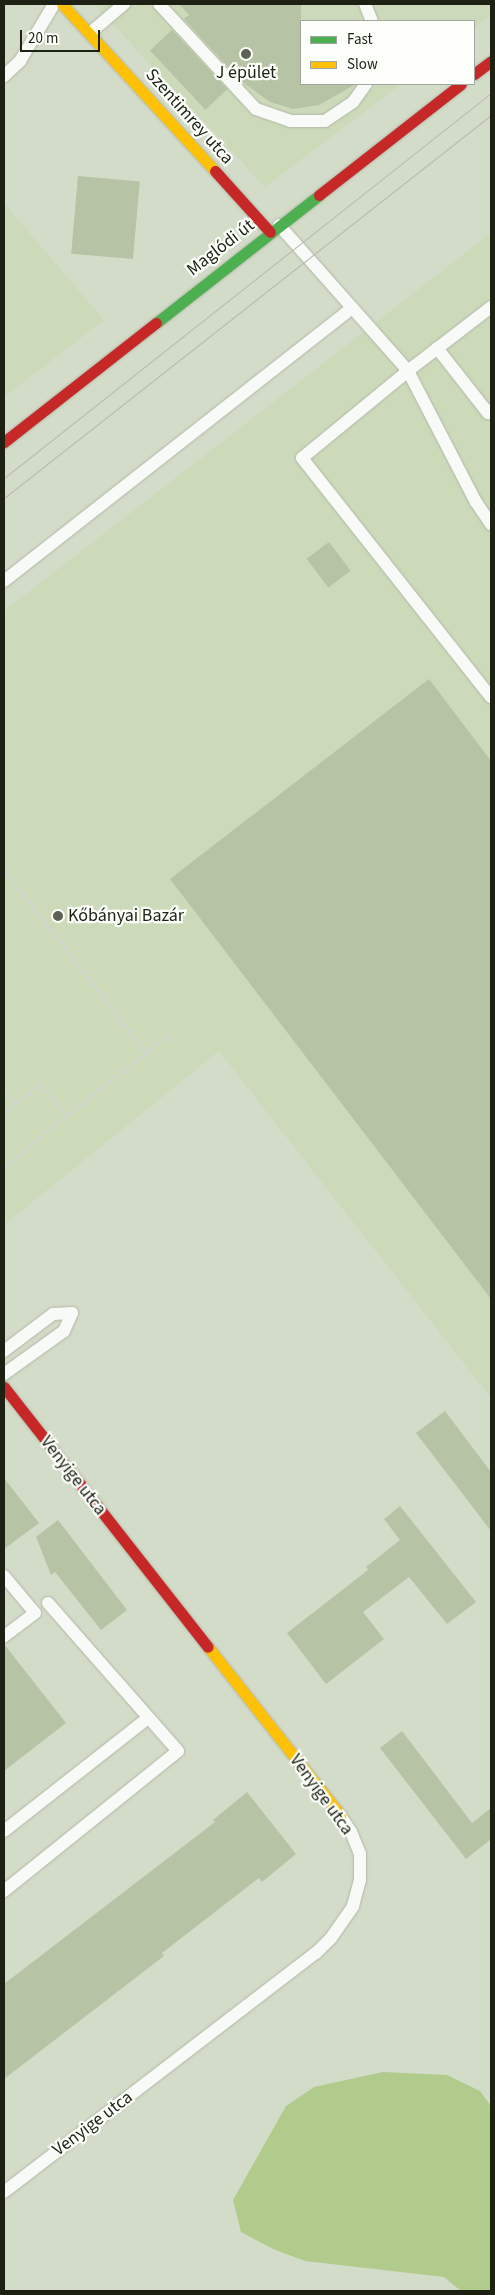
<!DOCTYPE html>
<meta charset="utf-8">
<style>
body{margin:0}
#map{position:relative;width:495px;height:2295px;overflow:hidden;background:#d3dcc8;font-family:"Source Sans 3",sans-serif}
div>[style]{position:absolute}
.built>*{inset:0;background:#ccdaba}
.green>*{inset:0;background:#b1cb8c}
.building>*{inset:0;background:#b6c3a4;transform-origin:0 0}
.path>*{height:3px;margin-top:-1.5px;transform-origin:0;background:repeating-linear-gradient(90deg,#d2d4cf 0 5px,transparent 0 7.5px)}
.roads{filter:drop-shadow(0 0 1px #b1b7a8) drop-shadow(0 0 1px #b1b7a8)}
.lane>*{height:12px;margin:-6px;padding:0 6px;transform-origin:6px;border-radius:6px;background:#f8faf7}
.fast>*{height:11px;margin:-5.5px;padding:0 5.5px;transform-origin:5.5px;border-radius:5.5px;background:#4caf50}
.slow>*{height:11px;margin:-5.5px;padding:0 5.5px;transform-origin:5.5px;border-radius:5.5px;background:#ffc107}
.jam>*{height:11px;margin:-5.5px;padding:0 5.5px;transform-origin:5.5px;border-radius:5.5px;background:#c62828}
.tram>*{height:1px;margin:-0.5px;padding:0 0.5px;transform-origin:0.5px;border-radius:0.5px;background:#b8bab4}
.dots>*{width:14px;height:14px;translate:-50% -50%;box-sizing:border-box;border:2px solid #fdfffb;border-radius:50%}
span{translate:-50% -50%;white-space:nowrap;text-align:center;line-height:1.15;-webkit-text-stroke:4.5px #fdfffb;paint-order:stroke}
.poi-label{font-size:18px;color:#1c2114}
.left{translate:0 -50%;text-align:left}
.street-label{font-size:18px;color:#1c2114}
.frame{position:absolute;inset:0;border:5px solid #1c2114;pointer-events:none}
.legend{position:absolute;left:300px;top:20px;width:175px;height:65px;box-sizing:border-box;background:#fdfffb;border:1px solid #a3a69f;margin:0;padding:6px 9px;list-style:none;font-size:15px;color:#1c2114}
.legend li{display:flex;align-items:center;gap:10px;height:25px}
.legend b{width:25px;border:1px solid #a3a69f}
.scale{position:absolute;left:20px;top:30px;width:80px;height:22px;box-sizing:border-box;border:2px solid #1c2114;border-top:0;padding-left:6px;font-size:15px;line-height:18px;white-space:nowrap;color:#1c2114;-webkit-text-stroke:4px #fdfffb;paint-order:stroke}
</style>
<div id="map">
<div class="built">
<i style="clip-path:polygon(94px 4px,491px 4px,491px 15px,474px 28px,474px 21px,301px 21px,301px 84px,401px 84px,265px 187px)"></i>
<i style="clip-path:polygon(4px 203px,104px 320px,4px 397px)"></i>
<i style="clip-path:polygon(491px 233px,491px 1398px,219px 1051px,4px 1225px,4px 611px)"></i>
</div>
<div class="green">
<i style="clip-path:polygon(383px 2072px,447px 2075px,480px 2091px,491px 2106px,491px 2291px,461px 2291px,444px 2277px,305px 2261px,273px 2249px,241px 2232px,233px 2200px,286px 2106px,314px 2087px)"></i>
</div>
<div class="building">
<i style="clip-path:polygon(179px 4px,301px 4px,301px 84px,356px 84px,319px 105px,293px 109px,270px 102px,241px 81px,184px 19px,189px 15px)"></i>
<i style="left:172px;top:30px;width:81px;height:30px;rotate:47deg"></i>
<i style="left:78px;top:176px;width:62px;height:78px;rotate:5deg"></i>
<i style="left:329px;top:542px;width:36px;height:28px;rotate:53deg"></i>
<i style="clip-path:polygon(429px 679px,491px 761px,491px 1299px,170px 879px)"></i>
<i style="clip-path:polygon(445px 1411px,491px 1472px,491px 1531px,416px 1433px)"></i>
<i style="clip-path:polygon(4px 1478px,39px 1523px,4px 1549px)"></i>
<i style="clip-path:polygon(400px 1506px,476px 1602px,447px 1624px,409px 1577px,363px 1612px,384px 1639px,326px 1684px,287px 1633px,368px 1570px,366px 1567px,400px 1540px,384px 1519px)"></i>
<i style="clip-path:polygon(58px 1520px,127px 1610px,101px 1630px,55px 1572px,51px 1575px,36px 1537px)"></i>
<i style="clip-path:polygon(4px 1644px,66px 1723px,4px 1771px)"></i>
<i style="clip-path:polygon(402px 1731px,472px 1823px,491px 1808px,491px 1839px,466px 1859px,380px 1748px)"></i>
<i style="clip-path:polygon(247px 1792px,296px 1854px,262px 1882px,259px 1878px,162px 1953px,164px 1956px,4px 2079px,4px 1984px,215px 1822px,213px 1820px)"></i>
</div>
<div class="path">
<i style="left:4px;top:869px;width:232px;rotate:52.3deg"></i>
<i style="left:4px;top:1089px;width:19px;rotate:51deg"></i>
<i style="left:16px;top:1104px;width:32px;rotate:-39deg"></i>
<i style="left:41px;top:1084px;width:40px;rotate:50deg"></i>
<i style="left:67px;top:1115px;width:130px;rotate:-38.1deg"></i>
<i style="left:4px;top:1113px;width:15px;rotate:-37deg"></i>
<i style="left:4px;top:1167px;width:82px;rotate:-39.5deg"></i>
</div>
<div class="roads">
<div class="lane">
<i style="left:159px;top:4px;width:143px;rotate:47.3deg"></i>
<i style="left:256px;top:109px;width:36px;rotate:19deg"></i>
<i style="left:290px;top:121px;width:35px"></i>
<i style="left:325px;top:121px;width:34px;rotate:-34deg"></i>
<i style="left:353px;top:102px;width:22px;rotate:-54deg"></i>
<i style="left:365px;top:4px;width:18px;rotate:68deg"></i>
<i style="left:90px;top:33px;width:45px;rotate:-40.5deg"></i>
<i style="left:4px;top:76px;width:22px;rotate:-43deg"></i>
<i style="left:20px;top:61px;width:66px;rotate:-59.2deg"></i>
<i style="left:279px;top:225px;width:195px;rotate:48.5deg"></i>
<i style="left:408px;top:371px;width:148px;rotate:62.6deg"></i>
<i style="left:476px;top:502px;width:27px;rotate:56deg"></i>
<i style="left:491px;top:307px;width:105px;rotate:142.4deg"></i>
<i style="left:408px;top:371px;width:137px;rotate:140.6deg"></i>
<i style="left:302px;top:458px;width:305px;rotate:51.7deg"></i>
<i style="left:437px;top:348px;width:83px;rotate:51.9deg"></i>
<i style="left:488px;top:413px;width:4px;rotate:-45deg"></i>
<i style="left:4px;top:581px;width:442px;rotate:-38.1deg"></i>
<i style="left:4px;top:1351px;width:61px;rotate:-37.1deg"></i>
<i style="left:53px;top:1314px;width:19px;rotate:-3deg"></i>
<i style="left:72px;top:1313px;width:20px;rotate:114deg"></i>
<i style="left:64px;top:1331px;width:74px;rotate:144.4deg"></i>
<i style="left:4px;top:1576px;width:48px;rotate:50deg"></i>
<i style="left:35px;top:1613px;width:39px;rotate:143deg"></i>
<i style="left:4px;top:1831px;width:183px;rotate:-38.1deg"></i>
<i style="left:4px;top:1891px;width:223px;rotate:-38.8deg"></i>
<i style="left:178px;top:1751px;width:197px;rotate:-131.3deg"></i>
<i style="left:4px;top:2192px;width:393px;rotate:-37.5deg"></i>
<i style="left:316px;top:1953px;width:21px;rotate:-45deg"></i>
<i style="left:331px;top:1938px;width:39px;rotate:-55deg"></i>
<i style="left:353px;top:1906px;width:27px;rotate:-75deg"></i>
<i style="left:360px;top:1880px;width:26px;rotate:-90deg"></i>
<i style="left:360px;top:1854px;width:24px;rotate:-112deg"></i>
<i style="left:351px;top:1832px;width:20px;rotate:-123deg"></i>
</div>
<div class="fast">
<i style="left:156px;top:323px;width:207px;rotate:-38.1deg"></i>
</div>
<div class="slow">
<i style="left:62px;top:4px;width:226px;rotate:47.5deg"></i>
<i style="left:208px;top:1647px;width:214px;rotate:51.8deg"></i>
</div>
<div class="jam">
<i style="left:474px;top:74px;width:21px;rotate:-37deg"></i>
<i style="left:215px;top:171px;width:82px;rotate:48deg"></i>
<i style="left:319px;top:195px;width:180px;rotate:-38deg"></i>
<i style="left:4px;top:442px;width:193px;rotate:-38.1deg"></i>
<i style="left:4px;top:1387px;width:330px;rotate:51.9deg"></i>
</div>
</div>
<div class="tram">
<i style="left:4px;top:478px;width:621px;rotate:-38.33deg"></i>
<i style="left:4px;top:498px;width:620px;rotate:-38.18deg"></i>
</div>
<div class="dots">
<i style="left:246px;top:54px;background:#5c6253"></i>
<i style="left:58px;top:916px;background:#5c6253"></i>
</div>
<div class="poi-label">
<span style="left:246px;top:73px">J épület</span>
<span class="left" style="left:68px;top:916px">Kőbányai Bazár</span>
</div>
<div class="street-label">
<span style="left:189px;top:117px;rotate:48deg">Szentimrey utca</span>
<span style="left:221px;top:248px;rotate:-38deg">Maglódi út</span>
<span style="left:73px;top:1476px;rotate:52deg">Venyige utca</span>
<span style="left:321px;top:1795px;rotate:54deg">Venyige utca</span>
<span style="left:93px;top:2124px;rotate:-37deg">Venyige utca</span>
</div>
<div class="frame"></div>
<ul class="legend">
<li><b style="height:6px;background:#4caf50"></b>Fast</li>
<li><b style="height:6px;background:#ffc107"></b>Slow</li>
</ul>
<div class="scale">20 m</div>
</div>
